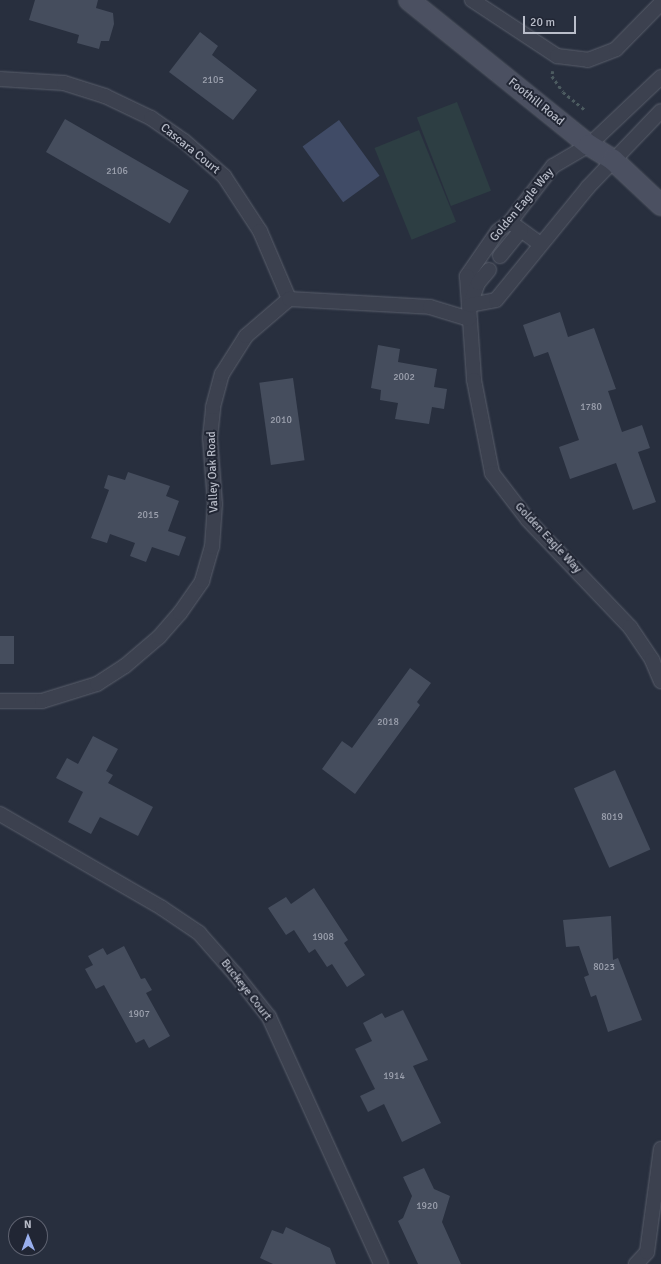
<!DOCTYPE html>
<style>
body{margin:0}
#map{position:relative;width:661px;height:1264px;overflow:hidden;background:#282f3e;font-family:Signika,sans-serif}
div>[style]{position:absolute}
.green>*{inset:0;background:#2d3e43;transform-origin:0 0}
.water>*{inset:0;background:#404b66;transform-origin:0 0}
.building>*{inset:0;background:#454d5d;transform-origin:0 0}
.path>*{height:2.5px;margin-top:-1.25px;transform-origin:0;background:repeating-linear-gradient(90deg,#4c5b60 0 3px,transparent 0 6px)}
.roads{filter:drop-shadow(0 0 1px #5a5f6c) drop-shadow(0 0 1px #5a5f6c)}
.minor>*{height:14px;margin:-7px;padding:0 7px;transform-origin:7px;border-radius:7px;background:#3c414f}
.secondary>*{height:20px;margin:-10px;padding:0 10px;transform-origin:10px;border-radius:10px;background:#4b5061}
span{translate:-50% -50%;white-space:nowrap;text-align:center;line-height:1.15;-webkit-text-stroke:4px #212634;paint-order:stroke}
.number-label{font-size:10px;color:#9ca1ae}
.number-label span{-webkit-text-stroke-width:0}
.street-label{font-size:12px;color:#b9bdc9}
.north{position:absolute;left:8px;top:1216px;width:40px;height:40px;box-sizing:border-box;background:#212634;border:1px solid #5e6270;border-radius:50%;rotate:359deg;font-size:11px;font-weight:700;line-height:16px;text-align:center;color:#b9bdc9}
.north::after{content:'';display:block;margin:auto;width:14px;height:18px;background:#99afee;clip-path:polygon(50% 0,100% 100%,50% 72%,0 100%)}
.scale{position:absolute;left:523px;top:16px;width:53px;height:18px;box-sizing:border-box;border:2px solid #b9bdc9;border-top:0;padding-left:5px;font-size:12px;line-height:14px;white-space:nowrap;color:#b9bdc9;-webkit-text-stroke:3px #212634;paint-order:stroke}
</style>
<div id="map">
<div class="green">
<i style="left:457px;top:102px;width:95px;height:43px;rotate:69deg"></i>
<i style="left:419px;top:130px;width:99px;height:48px;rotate:68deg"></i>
</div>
<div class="water">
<i style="left:339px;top:120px;width:69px;height:45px;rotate:54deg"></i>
</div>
<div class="building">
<i style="clip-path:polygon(35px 0,98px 0,96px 8px,113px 13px,114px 24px,109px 41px,101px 41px,99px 49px,77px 43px,79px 35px,29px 20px)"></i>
<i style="clip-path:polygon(200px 32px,218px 46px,212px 55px,257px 90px,233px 120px,169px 72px)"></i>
<i style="left:65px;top:119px;width:143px;height:38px;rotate:30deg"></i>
<i style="clip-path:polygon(560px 312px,568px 337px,594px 328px,616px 389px,608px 391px,622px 432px,642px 425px,650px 448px,638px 452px,656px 502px,633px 510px,616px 463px,570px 479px,559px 447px,579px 440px,548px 352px,534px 357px,523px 325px)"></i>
<i style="clip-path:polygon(378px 345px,400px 349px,398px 362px,437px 369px,434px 387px,447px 389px,444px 409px,432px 407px,429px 424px,395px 419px,398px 403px,380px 400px,381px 390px,371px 388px)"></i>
<i style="left:293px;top:378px;width:83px;height:34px;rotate:82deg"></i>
<i style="clip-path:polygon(128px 472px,170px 486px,166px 496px,179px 501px,168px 531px,186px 537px,179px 556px,152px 547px,146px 562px,130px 556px,135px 543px,110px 534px,107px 543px,91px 538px,109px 490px,104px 488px,108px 475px,125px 480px)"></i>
<i style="left:0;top:636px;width:14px;height:28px"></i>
<i style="clip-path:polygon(410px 668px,431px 683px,417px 702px,420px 705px,355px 794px,322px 769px,342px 741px,352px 748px)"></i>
<i style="clip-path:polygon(93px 736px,118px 749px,106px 771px,113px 775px,108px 783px,153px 807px,138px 836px,100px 817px,91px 834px,68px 822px,83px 792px,56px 778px,67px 758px,78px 764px)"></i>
<i style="left:615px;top:770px;width:87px;height:45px;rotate:66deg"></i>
<i style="clip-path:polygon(314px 888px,348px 940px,344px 943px,365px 975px,347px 987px,332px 964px,327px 967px,315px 949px,309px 953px,294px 930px,286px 935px,268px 908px,286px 897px,291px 904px)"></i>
<i style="clip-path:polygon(611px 916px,613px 960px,618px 958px,642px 1020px,608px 1032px,596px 995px,591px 997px,584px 977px,589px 975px,579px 946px,566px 947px,563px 920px)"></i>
<i style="clip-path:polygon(124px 946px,141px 979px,145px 978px,152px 990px,146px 993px,170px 1036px,149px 1048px,144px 1039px,136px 1043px,104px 985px,96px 989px,85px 969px,93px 965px,88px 956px,103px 948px,107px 955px)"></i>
<i style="clip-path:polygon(403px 1010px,428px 1060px,413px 1066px,441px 1123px,402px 1142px,384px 1104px,368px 1112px,360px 1096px,375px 1089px,355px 1049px,372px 1041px,363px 1023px,382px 1013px,385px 1018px)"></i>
<i style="clip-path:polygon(424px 1168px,434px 1189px,450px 1196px,442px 1222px,461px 1264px,418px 1264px,398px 1221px,403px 1218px,412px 1196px,403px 1177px)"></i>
<i style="clip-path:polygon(286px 1227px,330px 1248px,336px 1264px,273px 1264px,260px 1258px,272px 1230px,283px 1234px)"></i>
</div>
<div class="path">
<i style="left:553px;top:71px;width:5px;rotate:101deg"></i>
<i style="left:552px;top:76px;width:19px;rotate:55deg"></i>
<i style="left:563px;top:92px;width:28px;rotate:39deg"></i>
</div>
<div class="roads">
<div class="minor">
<i style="left:472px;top:0;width:102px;rotate:33.4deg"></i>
<i style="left:557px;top:56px;width:31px;rotate:7deg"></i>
<i style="left:588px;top:60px;width:30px;rotate:-21deg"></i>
<i style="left:616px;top:49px;width:64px;rotate:-45.6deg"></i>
<i style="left:661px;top:77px;width:99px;rotate:136.6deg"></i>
<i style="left:589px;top:145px;width:42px;rotate:149.7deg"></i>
<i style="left:553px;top:166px;width:71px;rotate:127.5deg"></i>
<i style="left:510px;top:222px;width:15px;rotate:143deg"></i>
<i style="left:498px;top:231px;width:55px;rotate:124.6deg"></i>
<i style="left:467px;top:276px;width:104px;rotate:86.1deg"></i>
<i style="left:474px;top:380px;width:95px;rotate:79deg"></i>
<i style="left:492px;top:473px;width:59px;rotate:52.5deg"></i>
<i style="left:528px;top:520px;width:148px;rotate:46.4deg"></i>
<i style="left:630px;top:627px;width:40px;rotate:56deg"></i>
<i style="left:652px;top:660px;width:23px;rotate:67deg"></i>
<i style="left:0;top:79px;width:64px;rotate:3.6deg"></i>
<i style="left:64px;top:83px;width:43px;rotate:17.6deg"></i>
<i style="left:105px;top:96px;width:51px;rotate:25.6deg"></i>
<i style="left:151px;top:118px;width:40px;rotate:34.9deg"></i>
<i style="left:184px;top:141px;width:53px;rotate:41.2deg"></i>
<i style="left:224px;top:176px;width:66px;rotate:56.8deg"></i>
<i style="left:260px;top:231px;width:74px;rotate:66.9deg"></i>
<i style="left:510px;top:222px;width:37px;rotate:36deg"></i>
<i style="left:500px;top:256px;width:33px;rotate:-51deg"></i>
<i style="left:471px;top:302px;width:20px;rotate:-70deg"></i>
<i style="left:478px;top:283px;width:17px;rotate:-50deg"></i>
<i style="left:470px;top:305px;width:26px;rotate:-11deg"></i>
<i style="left:496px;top:300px;width:146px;rotate:-50.8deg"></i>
<i style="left:588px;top:187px;width:105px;rotate:-46.2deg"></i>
<i style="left:0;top:701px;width:42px"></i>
<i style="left:42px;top:701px;width:58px;rotate:-17.2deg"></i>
<i style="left:97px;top:684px;width:33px;rotate:-33deg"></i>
<i style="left:125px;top:666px;width:45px;rotate:-40.5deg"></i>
<i style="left:159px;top:637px;width:32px;rotate:-49deg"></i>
<i style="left:180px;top:613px;width:39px;rotate:-55deg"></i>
<i style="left:202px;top:581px;width:35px;rotate:-74deg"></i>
<i style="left:212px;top:547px;width:43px;rotate:-86deg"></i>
<i style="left:215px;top:504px;width:66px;rotate:-94.3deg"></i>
<i style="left:210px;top:438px;width:31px;rotate:-84deg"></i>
<i style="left:213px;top:407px;width:34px;rotate:-75deg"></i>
<i style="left:222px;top:374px;width:45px;rotate:-57.7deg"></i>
<i style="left:246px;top:336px;width:57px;rotate:-40.7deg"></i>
<i style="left:289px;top:299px;width:141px;rotate:3.2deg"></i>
<i style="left:430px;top:307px;width:41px;rotate:17.1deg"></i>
<i style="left:0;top:814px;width:187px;rotate:30.1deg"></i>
<i style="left:162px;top:908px;width:45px;rotate:34deg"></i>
<i style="left:199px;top:933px;width:55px;rotate:48.7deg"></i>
<i style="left:235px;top:974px;width:55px;rotate:51.7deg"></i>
<i style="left:269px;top:1017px;width:271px;rotate:65.6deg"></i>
<i style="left:636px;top:1264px;width:16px;rotate:-47deg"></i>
<i style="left:647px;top:1252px;width:104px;rotate:-82.3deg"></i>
</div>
<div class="secondary">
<i style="left:409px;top:0;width:231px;rotate:38.9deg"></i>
<i style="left:589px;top:145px;width:28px;rotate:32deg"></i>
<i style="left:613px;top:160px;width:66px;rotate:43.2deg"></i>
</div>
</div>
<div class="number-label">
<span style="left:213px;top:81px">2105</span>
<span style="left:117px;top:172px">2106</span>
<span style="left:404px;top:378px">2002</span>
<span style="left:591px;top:408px">1780</span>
<span style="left:281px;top:421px">2010</span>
<span style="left:148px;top:516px">2015</span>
<span style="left:388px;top:723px">2018</span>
<span style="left:612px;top:818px">8019</span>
<span style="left:323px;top:938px">1908</span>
<span style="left:604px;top:968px">8023</span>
<span style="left:139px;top:1015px">1907</span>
<span style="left:394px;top:1077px">1914</span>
<span style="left:427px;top:1207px">1920</span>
</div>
<div class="street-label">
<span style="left:536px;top:102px;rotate:39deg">Foothill Road</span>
<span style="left:190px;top:149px;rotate:39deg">Cascara Court</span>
<span style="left:522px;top:205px;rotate:-50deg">Golden Eagle Way</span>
<span style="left:213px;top:472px;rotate:-92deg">Valley Oak Road</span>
<span style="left:548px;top:538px;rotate:47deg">Golden Eagle Way</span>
<span style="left:246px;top:990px;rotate:52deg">Buckeye Court</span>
</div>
<div class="north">N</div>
<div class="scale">20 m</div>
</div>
